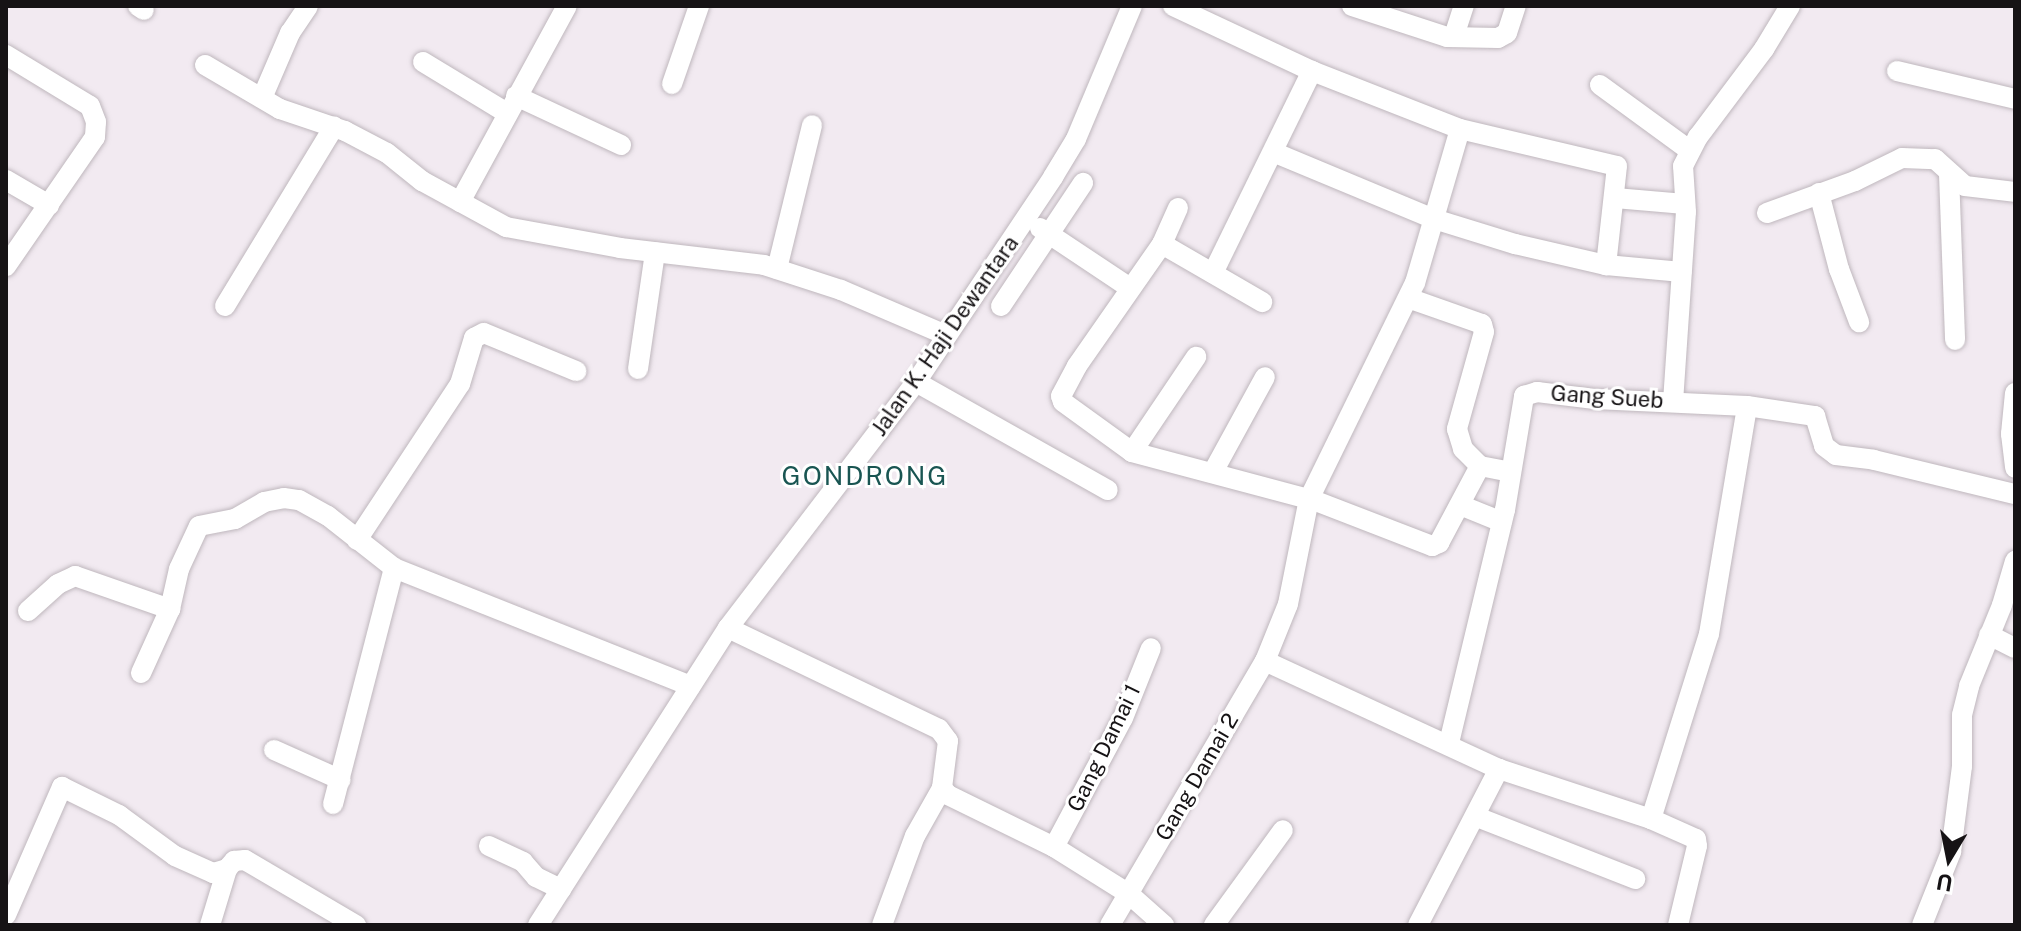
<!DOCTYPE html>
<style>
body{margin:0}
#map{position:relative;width:2021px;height:931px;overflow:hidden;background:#f2eaf1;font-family:"Public Sans",sans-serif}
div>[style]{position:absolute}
.roads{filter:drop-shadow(0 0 2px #bfb7bd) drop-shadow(0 0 2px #bfb7bd)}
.street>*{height:20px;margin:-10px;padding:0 10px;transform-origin:10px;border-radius:10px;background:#fff}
span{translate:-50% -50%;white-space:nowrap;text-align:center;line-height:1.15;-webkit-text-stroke:6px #fff;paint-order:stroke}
.street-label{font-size:22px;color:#161315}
.quarter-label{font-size:26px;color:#195552;letter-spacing:2px}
.frame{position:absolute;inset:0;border:8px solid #161315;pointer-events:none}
.north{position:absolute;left:1909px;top:819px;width:80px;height:80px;-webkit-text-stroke:6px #fff;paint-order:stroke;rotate:190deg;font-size:22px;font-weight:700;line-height:32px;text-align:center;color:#161315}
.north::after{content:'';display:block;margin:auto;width:28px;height:36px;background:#161315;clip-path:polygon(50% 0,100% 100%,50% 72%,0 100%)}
</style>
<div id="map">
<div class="roads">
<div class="street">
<i style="left:138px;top:6px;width:7px;rotate:34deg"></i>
<i style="left:1173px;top:6px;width:153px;rotate:25.1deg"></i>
<i style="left:1312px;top:71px;width:159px;rotate:21.4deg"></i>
<i style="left:1460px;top:129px;width:161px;rotate:13.3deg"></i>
<i style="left:1617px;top:166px;width:100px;rotate:96.3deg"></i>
<i style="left:1352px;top:6px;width:100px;rotate:18.1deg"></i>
<i style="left:1447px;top:37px;width:51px;rotate:1.1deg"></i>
<i style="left:1498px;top:38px;width:10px;rotate:-29deg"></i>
<i style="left:1507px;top:33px;width:28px;rotate:-72deg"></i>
<i style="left:1454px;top:36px;width:32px;rotate:-72deg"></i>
<i style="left:6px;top:55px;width:98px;rotate:31.3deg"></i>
<i style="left:90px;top:106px;width:17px;rotate:69deg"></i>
<i style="left:96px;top:122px;width:15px;rotate:94deg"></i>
<i style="left:95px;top:137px;width:157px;rotate:124.6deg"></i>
<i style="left:423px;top:62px;width:98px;rotate:31.3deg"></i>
<i style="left:205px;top:65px;width:87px;rotate:30.4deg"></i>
<i style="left:280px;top:109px;width:69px;rotate:18.7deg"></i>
<i style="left:345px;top:131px;width:47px;rotate:27.6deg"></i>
<i style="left:387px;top:153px;width:45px;rotate:38.7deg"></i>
<i style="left:422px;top:181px;width:96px;rotate:28.7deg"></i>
<i style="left:506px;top:227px;width:116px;rotate:10.4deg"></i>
<i style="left:620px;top:248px;width:145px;rotate:6.7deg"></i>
<i style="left:764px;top:265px;width:81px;rotate:18deg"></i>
<i style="left:841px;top:290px;width:114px;rotate:23.2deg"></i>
<i style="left:1897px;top:71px;width:121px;rotate:13.3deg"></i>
<i style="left:672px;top:84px;width:83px;rotate:-70.9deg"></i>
<i style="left:1600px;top:85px;width:110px;rotate:36.1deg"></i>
<i style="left:516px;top:96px;width:116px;rotate:25deg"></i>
<i style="left:262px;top:98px;width:71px;rotate:-66.7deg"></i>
<i style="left:290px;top:33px;width:32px;rotate:-56deg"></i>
<i style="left:1273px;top:152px;width:174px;rotate:22.6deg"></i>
<i style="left:1434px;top:219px;width:85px;rotate:17.2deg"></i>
<i style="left:1515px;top:244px;width:93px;rotate:13deg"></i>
<i style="left:1606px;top:265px;width:76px;rotate:5.3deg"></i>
<i style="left:1949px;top:174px;width:166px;rotate:87.9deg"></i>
<i style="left:6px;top:180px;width:50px;rotate:30.2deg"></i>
<i style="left:1819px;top:193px;width:79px;rotate:75.3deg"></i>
<i style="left:1839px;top:269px;width:57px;rotate:69.3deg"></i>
<i style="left:1615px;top:198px;width:70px;rotate:4.9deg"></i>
<i style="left:460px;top:202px;width:223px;rotate:-61.4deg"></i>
<i style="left:1178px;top:208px;width:39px;rotate:114deg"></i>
<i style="left:1162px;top:244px;width:149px;rotate:124.9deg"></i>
<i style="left:1077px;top:366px;width:34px;rotate:118deg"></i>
<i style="left:1061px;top:396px;width:6px;rotate:72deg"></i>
<i style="left:1063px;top:402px;width:85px;rotate:35.9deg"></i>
<i style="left:1132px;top:452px;width:115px;rotate:-56deg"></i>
<i style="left:1767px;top:213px;width:94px;rotate:-20deg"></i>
<i style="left:1855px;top:181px;width:52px;rotate:-26.1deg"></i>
<i style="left:1902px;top:158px;width:33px;rotate:2deg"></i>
<i style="left:1935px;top:159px;width:40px;rotate:42deg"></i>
<i style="left:1965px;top:186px;width:50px;rotate:6.8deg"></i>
<i style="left:1040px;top:228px;width:108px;rotate:33.7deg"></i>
<i style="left:1162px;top:244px;width:116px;rotate:30.1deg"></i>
<i style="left:777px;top:269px;width:148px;rotate:-76.3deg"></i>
<i style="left:1213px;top:273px;width:225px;rotate:-63.9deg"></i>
<i style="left:1408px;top:298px;width:78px;rotate:19.4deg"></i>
<i style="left:1482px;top:324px;width:8px;rotate:76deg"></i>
<i style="left:1484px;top:332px;width:101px;rotate:105.6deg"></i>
<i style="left:1457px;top:429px;width:21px;rotate:73deg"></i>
<i style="left:1463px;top:449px;width:24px;rotate:45deg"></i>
<i style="left:225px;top:306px;width:210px;rotate:-58.7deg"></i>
<i style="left:1001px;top:306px;width:148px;rotate:-56.3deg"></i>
<i style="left:638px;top:369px;width:118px;rotate:-81.7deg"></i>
<i style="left:916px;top:382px;width:220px;rotate:29.4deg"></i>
<i style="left:2015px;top:393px;width:41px;rotate:95.6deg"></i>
<i style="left:2011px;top:434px;width:34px;rotate:83deg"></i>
<i style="left:1673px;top:402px;width:190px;rotate:-86.1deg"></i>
<i style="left:1686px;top:212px;width:46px;rotate:-93.7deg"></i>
<i style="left:1683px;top:166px;width:33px;rotate:-63deg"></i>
<i style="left:1698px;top:137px;width:110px;rotate:-53.1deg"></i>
<i style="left:1764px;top:49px;width:50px;rotate:-58.8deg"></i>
<i style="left:1132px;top:452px;width:187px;rotate:14.9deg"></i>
<i style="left:1313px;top:500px;width:128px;rotate:21.1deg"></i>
<i style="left:1432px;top:546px;width:8px;rotate:-23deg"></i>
<i style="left:1439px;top:543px;width:87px;rotate:-62deg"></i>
<i style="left:1480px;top:466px;width:31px;rotate:11deg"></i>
<i style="left:1213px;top:472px;width:108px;rotate:-61.3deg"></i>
<i style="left:1460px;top:505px;width:45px;rotate:22deg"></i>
<i style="left:357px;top:540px;width:187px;rotate:-56.6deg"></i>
<i style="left:460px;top:384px;width:48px;rotate:-73.1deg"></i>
<i style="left:474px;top:338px;width:11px;rotate:-27deg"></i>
<i style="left:484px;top:333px;width:100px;rotate:22.4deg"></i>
<i style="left:28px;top:611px;width:40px;rotate:-42deg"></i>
<i style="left:58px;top:584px;width:19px;rotate:-25deg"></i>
<i style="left:75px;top:576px;width:101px;rotate:19.2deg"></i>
<i style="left:728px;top:628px;width:234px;rotate:25.6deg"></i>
<i style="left:939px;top:729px;width:15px;rotate:53deg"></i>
<i style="left:948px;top:741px;width:47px;rotate:97.3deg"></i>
<i style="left:942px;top:788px;width:9px;rotate:49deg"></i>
<i style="left:948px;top:795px;width:118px;rotate:26.1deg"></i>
<i style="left:1054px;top:847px;width:89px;rotate:32.1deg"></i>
<i style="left:1129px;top:894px;width:47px;rotate:41.5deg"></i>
<i style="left:1989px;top:635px;width:29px;rotate:27deg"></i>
<i style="left:1265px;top:661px;width:258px;rotate:24.8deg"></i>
<i style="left:1499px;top:769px;width:160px;rotate:18.2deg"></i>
<i style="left:1651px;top:819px;width:49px;rotate:24deg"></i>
<i style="left:1696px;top:839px;width:7px;rotate:82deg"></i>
<i style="left:1697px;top:846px;width:81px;rotate:103.5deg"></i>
<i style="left:141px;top:673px;width:70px;rotate:-65.6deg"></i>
<i style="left:170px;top:609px;width:41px;rotate:-77.3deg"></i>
<i style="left:179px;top:569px;width:47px;rotate:-65.1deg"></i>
<i style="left:199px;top:526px;width:37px;rotate:-11deg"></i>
<i style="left:235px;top:519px;width:34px;rotate:-30deg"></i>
<i style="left:264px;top:502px;width:20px;rotate:-11deg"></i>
<i style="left:284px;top:498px;width:15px;rotate:8deg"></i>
<i style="left:299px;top:500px;width:33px;rotate:29deg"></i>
<i style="left:328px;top:516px;width:84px;rotate:38.2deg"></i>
<i style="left:394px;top:568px;width:319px;rotate:21.7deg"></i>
<i style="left:1449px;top:743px;width:240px;rotate:-76.5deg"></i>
<i style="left:1505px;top:510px;width:116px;rotate:-80.5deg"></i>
<i style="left:1524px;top:396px;width:14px;rotate:-17deg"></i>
<i style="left:1537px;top:392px;width:58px;rotate:6.9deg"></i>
<i style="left:1595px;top:399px;width:152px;rotate:2.6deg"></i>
<i style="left:1747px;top:406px;width:69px;rotate:8.4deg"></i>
<i style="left:1815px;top:416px;width:31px;rotate:73deg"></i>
<i style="left:1824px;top:446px;width:15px;rotate:37deg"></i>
<i style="left:1836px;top:455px;width:38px;rotate:7deg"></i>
<i style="left:1874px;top:460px;width:145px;rotate:13.6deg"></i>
<i style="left:274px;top:750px;width:73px;rotate:24.1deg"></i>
<i style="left:333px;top:804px;width:244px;rotate:-75.5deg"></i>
<i style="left:1477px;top:817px;width:170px;rotate:21.4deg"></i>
<i style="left:1651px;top:819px;width:194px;rotate:-72.6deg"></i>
<i style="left:1709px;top:634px;width:231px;rotate:-80.5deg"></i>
<i style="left:489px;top:846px;width:38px;rotate:25deg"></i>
<i style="left:523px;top:862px;width:20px;rotate:49deg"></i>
<i style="left:536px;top:877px;width:28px;rotate:26deg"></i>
<i style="left:1054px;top:847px;width:146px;rotate:-61.9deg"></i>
<i style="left:1123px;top:718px;width:75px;rotate:-68.2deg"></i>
<i style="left:6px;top:915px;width:140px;rotate:-66.4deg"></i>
<i style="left:62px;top:787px;width:64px;rotate:26.2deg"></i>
<i style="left:119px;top:815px;width:69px;rotate:36.2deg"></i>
<i style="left:175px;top:856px;width:42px;rotate:24.1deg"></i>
<i style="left:213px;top:873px;width:15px;rotate:-16deg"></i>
<i style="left:227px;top:869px;width:11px;rotate:-49deg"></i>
<i style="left:234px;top:861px;width:11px;rotate:-5deg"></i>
<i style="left:245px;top:860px;width:129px;rotate:30.4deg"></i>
<i style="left:210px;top:925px;width:59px;rotate:-73.1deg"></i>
<i style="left:538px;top:925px;width:353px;rotate:-57.4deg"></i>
<i style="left:728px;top:628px;width:310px;rotate:-52.6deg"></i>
<i style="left:916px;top:382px;width:247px;rotate:-56.2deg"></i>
<i style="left:1053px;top:177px;width:44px;rotate:-58.8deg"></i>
<i style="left:1076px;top:139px;width:144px;rotate:-67.2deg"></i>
<i style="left:882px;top:925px;width:95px;rotate:-69.7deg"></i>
<i style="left:915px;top:836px;width:55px;rotate:-60.6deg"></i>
<i style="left:1110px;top:925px;width:306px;rotate:-59.6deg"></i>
<i style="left:1265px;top:661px;width:61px;rotate:-68deg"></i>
<i style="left:1288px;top:604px;width:107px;rotate:-78.7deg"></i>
<i style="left:1309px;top:499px;width:241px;rotate:-63.9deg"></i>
<i style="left:1415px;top:283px;width:160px;rotate:-73.7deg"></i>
<i style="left:1214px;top:925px;width:117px;rotate:-54deg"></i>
<i style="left:1418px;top:925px;width:176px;rotate:-62.6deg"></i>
<i style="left:1922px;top:925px;width:79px;rotate:-68.3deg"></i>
<i style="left:1951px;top:852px;width:87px;rotate:-82.7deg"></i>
<i style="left:1962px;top:766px;width:51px;rotate:-90deg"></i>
<i style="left:1962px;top:715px;width:30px;rotate:-76deg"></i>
<i style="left:1969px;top:686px;width:87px;rotate:-67.8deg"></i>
<i style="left:2002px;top:605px;width:46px;rotate:-73.5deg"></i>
</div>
</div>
<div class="street-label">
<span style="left:945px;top:336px;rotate:-55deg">Jalan K. Haji Dewantara</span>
<span style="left:1607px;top:397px;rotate:4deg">Gang Sueb</span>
<span style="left:1104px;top:748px;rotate:-64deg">Gang Damai 1</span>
<span style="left:1197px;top:777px;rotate:-60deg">Gang Damai 2</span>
</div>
<div class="quarter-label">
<span style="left:865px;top:476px">GONDRONG</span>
</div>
<div class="frame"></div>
<div class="north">U</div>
</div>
